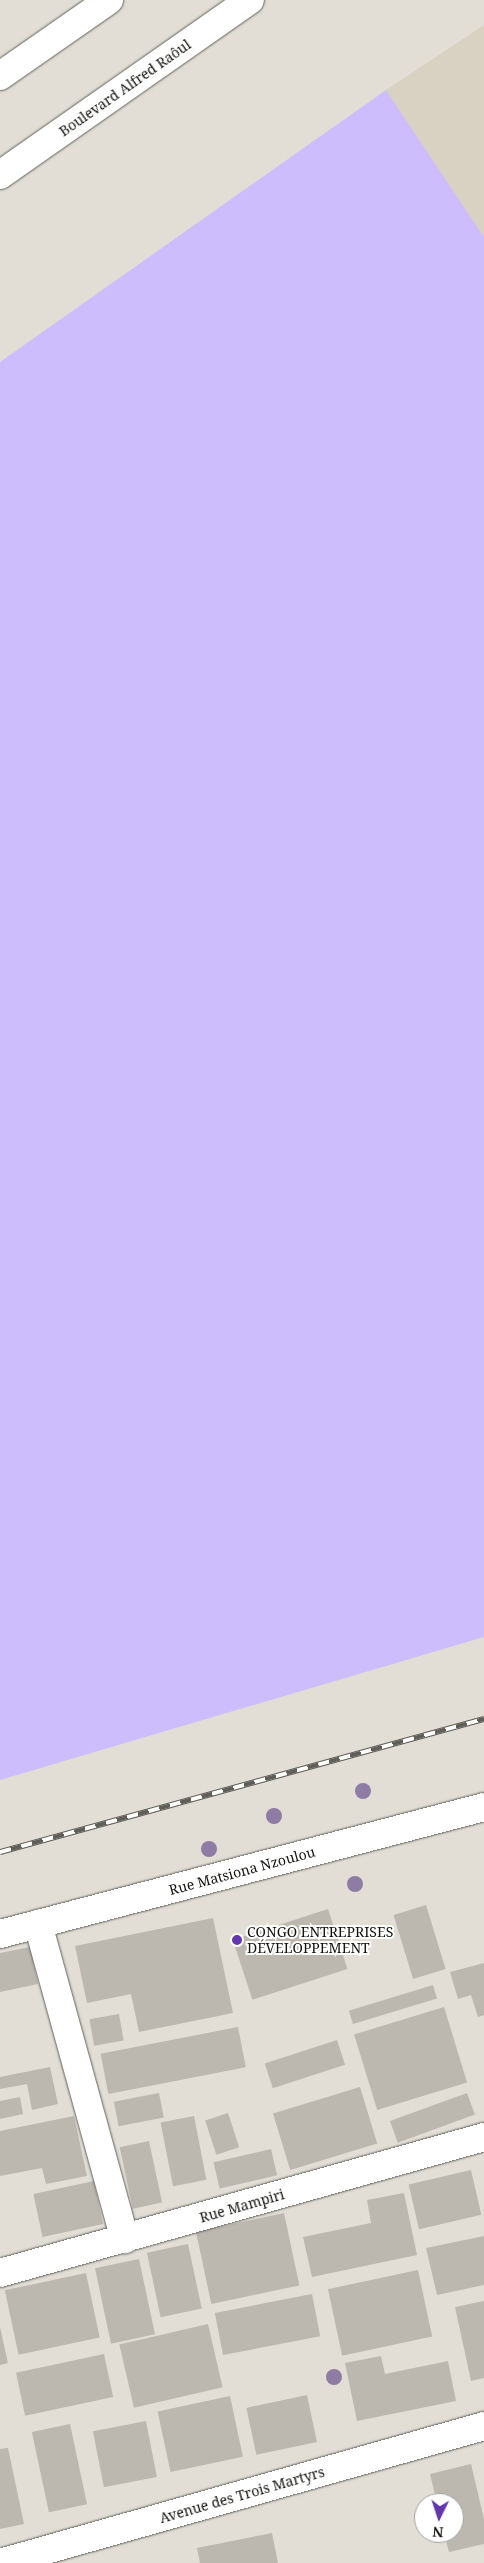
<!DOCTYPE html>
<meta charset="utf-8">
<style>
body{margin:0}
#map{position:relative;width:484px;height:2563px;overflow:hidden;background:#e2ded6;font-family:"Noto Serif",serif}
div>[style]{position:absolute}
.built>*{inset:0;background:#d9d2c3}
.green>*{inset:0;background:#cdbdfc}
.building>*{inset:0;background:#bcb8b0;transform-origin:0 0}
.roads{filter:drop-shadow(0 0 1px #64615a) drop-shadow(0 0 1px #64615a)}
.street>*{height:28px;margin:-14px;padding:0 14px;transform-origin:14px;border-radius:14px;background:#fff}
.secondary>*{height:28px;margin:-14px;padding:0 14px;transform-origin:14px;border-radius:14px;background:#fff}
.primary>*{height:28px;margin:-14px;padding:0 14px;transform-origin:14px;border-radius:14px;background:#fff}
.rail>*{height:5.5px;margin-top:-2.75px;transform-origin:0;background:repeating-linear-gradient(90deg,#fff 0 11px,#605e59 0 22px);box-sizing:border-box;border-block:1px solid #605e59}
.trees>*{width:16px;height:16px;margin:-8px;border-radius:50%;background:#8e7ca4}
.dots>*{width:14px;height:14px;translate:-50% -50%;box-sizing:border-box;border:2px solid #fff;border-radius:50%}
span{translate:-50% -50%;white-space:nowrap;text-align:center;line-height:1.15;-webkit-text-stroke:4px #fff;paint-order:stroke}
.street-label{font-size:14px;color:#141310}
.poi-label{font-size:14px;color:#141310}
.left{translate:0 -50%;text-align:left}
.north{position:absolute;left:414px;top:2493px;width:50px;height:50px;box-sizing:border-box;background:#fff;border:1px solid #a1a19f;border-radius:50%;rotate:184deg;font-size:14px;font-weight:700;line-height:20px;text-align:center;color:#141310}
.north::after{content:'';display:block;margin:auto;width:18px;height:22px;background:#6336ae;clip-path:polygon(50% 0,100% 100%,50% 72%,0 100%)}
</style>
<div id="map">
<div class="built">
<i style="clip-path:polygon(484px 25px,484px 237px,386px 90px)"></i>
</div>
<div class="green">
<i style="clip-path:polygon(386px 90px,484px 237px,484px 1637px,0 1780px,0 362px)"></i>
</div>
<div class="building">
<i style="left:426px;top:1905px;width:67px;height:34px;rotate:73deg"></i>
<i style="left:328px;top:1909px;width:63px;height:100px;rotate:72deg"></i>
<i style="clip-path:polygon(213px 1918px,233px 2013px,139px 2032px,131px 1994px,87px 2003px,75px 1946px)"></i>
<i style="clip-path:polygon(30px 1947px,38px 1984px,0 1992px,0 1953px)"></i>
<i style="clip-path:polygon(484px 1963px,484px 2015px,478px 2017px,471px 1995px,458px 1999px,450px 1972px)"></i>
<i style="left:433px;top:1985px;width:14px;height:88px;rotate:73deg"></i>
<i style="left:444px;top:2007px;width:79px;height:94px;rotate:73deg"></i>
<i style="left:119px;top:2014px;width:27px;height:30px;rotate:80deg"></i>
<i style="left:238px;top:2027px;width:41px;height:140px;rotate:79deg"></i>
<i style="left:337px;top:2040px;width:26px;height:76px;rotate:72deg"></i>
<i style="clip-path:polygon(50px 2067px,58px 2104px,32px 2110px,27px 2084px,0 2089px,0 2077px)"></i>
<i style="left:360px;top:2087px;width:59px;height:91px;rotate:73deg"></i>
<i style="left:159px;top:2093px;width:25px;height:46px;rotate:79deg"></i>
<i style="left:467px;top:2093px;width:23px;height:82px;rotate:70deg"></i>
<i style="clip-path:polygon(20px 2097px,23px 2114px,0 2119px,0 2101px)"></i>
<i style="left:228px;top:2113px;width:36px;height:24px;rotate:72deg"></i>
<i style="clip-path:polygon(74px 2116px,87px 2176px,46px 2184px,42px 2168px,0 2176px,0 2131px)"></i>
<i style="left:194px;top:2116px;width:65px;height:34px;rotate:79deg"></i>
<i style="left:149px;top:2141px;width:63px;height:30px;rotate:78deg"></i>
<i style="left:271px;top:2149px;width:27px;height:59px;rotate:77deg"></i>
<i style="left:471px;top:2170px;width:46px;height:64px;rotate:77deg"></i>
<i style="left:94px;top:2181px;width:44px;height:62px;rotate:78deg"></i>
<i style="clip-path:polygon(404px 2193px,417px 2255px,312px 2277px,303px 2237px,371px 2223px,367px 2200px)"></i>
<i style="left:284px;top:2213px;width:74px;height:90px;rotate:78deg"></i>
<i style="clip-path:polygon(484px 2236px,484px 2285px,437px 2295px,426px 2248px)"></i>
<i style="left:188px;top:2244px;width:66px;height:42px;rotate:78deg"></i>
<i style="left:139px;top:2259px;width:77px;height:45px;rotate:78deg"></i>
<i style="left:418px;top:2270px;width:68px;height:92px;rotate:78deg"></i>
<i style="left:86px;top:2273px;width:66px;height:83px;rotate:78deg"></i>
<i style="left:312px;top:2294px;width:43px;height:99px;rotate:79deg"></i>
<i style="clip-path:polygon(484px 2301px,484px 2378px,471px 2381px,455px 2307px)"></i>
<i style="left:208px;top:2324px;width:65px;height:91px;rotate:77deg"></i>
<i style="clip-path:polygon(0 2327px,8px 2363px,0 2365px)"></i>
<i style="left:104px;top:2354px;width:44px;height:90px;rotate:78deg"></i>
<i style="clip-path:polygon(381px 2356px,385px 2374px,448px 2361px,456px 2401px,357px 2421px,345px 2363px)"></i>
<i style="left:307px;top:2395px;width:48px;height:62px;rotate:78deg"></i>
<i style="left:230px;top:2396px;width:62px;height:74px;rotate:78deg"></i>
<i style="left:146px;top:2421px;width:57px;height:54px;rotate:79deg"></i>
<i style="left:70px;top:2424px;width:82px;height:39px;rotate:78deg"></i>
<i style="clip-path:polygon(8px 2448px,24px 2524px,0 2529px,0 2449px)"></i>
<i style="clip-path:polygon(471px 2464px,484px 2519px,484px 2544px,449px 2552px,444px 2533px,454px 2533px,454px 2503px,437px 2503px,430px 2474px)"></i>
<i style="clip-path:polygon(272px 2533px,278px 2563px,200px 2563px,197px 2548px)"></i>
</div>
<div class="roads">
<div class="street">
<i style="left:38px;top:1924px;width:327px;rotate:74.6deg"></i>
<i style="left:0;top:1934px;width:500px;rotate:-14.7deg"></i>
<i style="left:0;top:2273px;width:503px;rotate:-15.69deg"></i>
</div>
<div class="secondary">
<i style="left:0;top:2563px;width:503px;rotate:-15.8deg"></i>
</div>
<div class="primary">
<i style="left:0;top:76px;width:133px;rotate:-34.9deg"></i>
<i style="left:0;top:175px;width:305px;rotate:-35deg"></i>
</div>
</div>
<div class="rail">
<i style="left:0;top:1852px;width:502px;rotate:-15.37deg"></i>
</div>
<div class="trees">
<i style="left:363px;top:1791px"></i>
<i style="left:274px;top:1816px"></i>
<i style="left:209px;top:1849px"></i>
<i style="left:355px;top:1884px"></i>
<i style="left:334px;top:2377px"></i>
</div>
<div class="dots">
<i style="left:237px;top:1940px;background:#6336ae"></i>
</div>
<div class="street-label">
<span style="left:125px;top:88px;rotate:-35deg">Boulevard Alfred Raôul</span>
<span style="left:242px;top:1871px;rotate:-15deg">Rue Matsiona Nzoulou</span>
<span style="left:242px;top:2206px;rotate:-16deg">Rue Mampiri</span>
<span style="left:242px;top:2495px;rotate:-16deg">Avenue des Trois Martyrs</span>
</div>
<div class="poi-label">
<span class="left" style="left:247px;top:1940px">CONGO ENTREPRISES<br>DÉVELOPPEMENT</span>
</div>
<div class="north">N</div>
</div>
